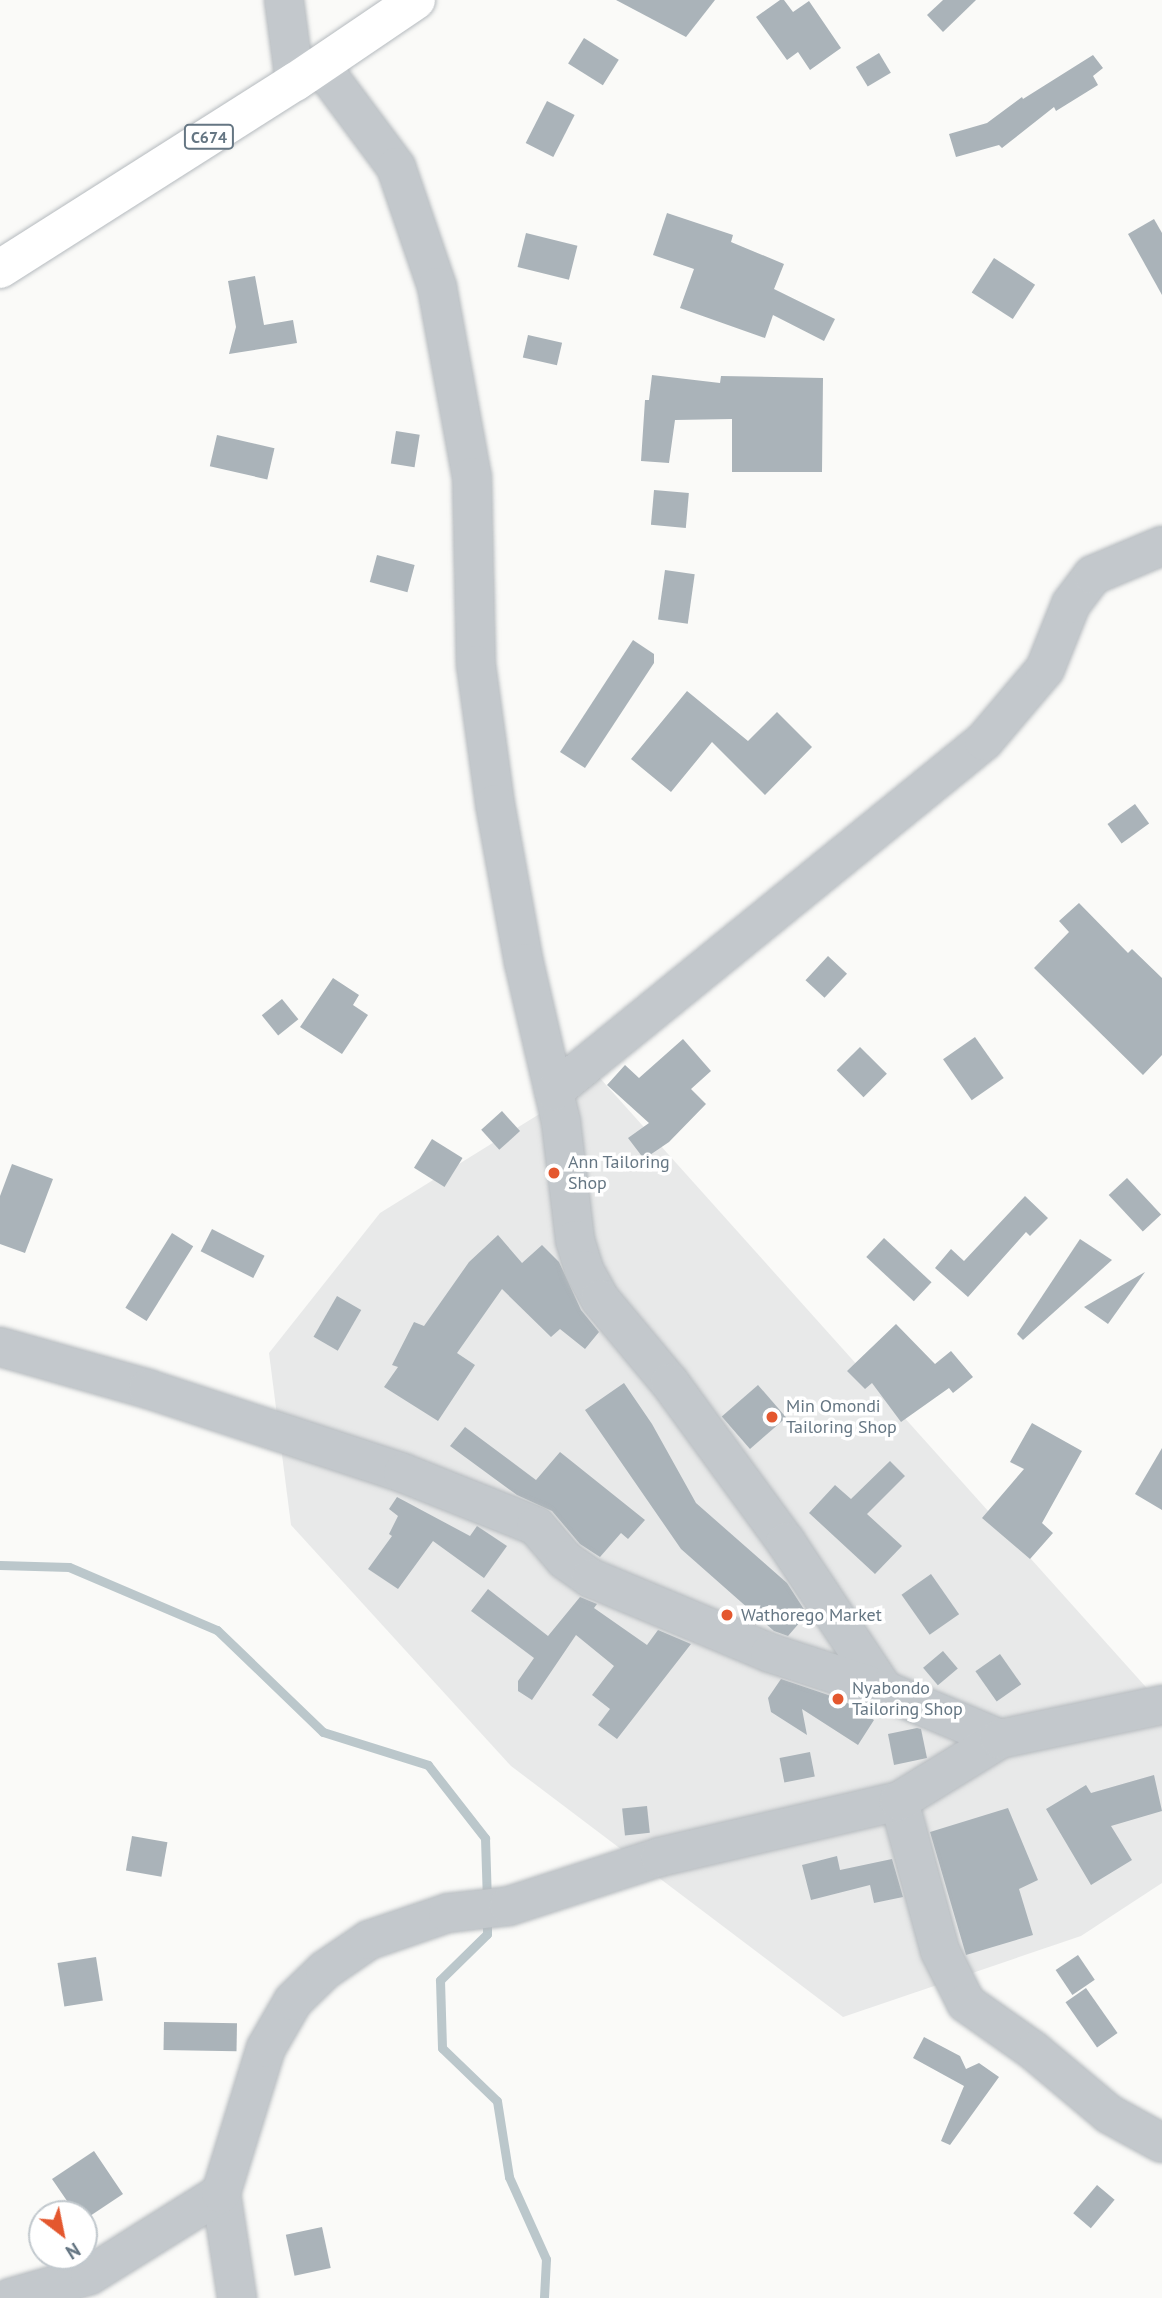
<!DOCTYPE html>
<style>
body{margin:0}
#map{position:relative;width:1162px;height:2298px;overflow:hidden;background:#fafaf8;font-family:"PT Sans",sans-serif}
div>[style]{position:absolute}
.built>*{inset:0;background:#e8e9e9}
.stream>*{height:9px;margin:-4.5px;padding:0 4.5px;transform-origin:4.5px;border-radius:4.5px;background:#bbc7cb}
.building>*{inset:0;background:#aab3b9;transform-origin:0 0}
.roads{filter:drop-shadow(0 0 2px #b5babe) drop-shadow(0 0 2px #b5babe)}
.minor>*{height:38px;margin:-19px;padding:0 19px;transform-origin:19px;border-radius:19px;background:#c3c8cc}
.major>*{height:38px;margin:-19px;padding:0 19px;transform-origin:19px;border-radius:19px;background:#fff}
.dots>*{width:19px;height:19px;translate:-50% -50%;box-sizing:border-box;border:4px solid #fff;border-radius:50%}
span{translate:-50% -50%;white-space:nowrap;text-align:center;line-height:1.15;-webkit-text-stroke:7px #fff;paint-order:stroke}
.shield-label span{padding:2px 5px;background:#fff;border:2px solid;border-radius:5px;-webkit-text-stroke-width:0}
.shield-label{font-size:16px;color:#657683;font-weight:700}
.poi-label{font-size:18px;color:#657683}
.left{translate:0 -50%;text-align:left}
.north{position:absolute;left:28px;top:2200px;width:70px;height:70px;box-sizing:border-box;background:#fff;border:2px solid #c1c8cd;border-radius:50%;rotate:148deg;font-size:19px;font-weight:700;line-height:28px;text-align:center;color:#657683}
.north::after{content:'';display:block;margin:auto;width:24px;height:32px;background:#e4572e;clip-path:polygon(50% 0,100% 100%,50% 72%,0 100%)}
</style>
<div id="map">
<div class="built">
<i style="clip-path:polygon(599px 1077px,1162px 1705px,1162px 1883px,1081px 1936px,843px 2017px,511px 1766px,291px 1525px,269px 1353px,380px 1213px)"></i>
</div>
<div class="stream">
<i style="left:0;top:1565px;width:69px;rotate:1.7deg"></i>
<i style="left:69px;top:1567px;width:161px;rotate:23.1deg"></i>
<i style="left:217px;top:1630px;width:147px;rotate:43.9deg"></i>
<i style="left:323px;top:1732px;width:110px;rotate:17.4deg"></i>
<i style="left:428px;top:1765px;width:93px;rotate:52deg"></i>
<i style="left:485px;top:1838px;width:63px;rotate:88.2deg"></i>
<i style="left:487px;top:1919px;width:15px;rotate:90deg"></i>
<i style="left:487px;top:1934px;width:66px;rotate:135.6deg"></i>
<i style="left:440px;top:1980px;width:68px;rotate:88.3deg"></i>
<i style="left:442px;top:2048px;width:76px;rotate:43.9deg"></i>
<i style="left:497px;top:2101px;width:77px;rotate:81deg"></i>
<i style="left:509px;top:2177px;width:90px;rotate:65.7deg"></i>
<i style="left:546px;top:2259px;width:39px;rotate:93deg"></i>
</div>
<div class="building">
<i style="clip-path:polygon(616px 0,715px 0,686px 37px)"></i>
<i style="clip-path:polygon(780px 0,784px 0,793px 12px,809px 1px,841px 48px,810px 70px,798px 52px,787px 60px,756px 17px)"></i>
<i style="clip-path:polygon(943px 0,976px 0,943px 32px,927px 15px)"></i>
<i style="left:584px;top:38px;width:41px;height:30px;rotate:32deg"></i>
<i style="left:879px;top:53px;width:23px;height:27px;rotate:59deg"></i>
<i style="clip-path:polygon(1093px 55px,1103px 68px,1093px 76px,1098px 85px,1056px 111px,1054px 107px,1002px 148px,999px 145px,956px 157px,949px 134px,987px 123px,1022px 97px,1023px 99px)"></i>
<i style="left:547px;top:101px;width:31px;height:47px;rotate:27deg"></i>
<i style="clip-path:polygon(667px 213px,733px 235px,731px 242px,784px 264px,774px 289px,835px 319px,824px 341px,773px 315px,765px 338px,680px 308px,694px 269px,653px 255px)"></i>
<i style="clip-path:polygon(1154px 219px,1162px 233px,1162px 295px,1128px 234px)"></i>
<i style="left:526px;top:233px;width:53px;height:35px;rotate:14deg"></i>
<i style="left:994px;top:258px;width:49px;height:41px;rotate:33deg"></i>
<i style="clip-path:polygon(255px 276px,264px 325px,293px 320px,297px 343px,229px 354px,236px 327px,228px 281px)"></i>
<i style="left:528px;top:335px;width:35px;height:23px;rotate:13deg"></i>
<i style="clip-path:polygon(652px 375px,720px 383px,721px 376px,823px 378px,822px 472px,732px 472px,732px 419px,675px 420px,669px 463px,641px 461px,645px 400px,649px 400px)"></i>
<i style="left:396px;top:431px;width:24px;height:33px;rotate:9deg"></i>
<i style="left:217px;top:435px;width:59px;height:32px;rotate:13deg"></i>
<i style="left:654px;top:490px;width:35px;height:35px;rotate:5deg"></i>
<i style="left:377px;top:555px;width:39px;height:28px;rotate:15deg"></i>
<i style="left:665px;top:570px;width:30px;height:50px;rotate:8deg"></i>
<i style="clip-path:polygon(633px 640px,654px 654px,654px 663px,585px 768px,560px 752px)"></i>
<i style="clip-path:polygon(687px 691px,748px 741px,777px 712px,812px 747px,765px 795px,712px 742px,671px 792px,631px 759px)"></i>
<i style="left:1135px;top:804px;width:24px;height:34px;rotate:54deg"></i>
<i style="clip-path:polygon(1079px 903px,1128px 953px,1132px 949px,1162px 978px,1162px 1055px,1143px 1075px,1034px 968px,1069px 932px,1059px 921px)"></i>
<i style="left:828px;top:956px;width:26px;height:33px;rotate:43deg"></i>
<i style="clip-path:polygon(333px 978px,359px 995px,353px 1005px,368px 1015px,342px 1054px,300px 1027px)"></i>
<i style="left:282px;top:999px;width:26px;height:26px;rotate:51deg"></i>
<i style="left:975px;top:1037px;width:50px;height:39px;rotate:55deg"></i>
<i style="clip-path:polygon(683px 1039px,711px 1071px,691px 1089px,706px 1104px,669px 1142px,644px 1159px,628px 1138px,649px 1123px,607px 1085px,625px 1065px,639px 1078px)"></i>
<i style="left:860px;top:1047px;width:38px;height:33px;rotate:45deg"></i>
<i style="left:502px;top:1111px;width:27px;height:28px;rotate:48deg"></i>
<i style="left:432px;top:1139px;width:36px;height:34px;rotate:32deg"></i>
<i style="clip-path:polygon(12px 1164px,53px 1179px,25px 1253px,0 1244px,0 1196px)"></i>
<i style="left:1127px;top:1178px;width:50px;height:25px;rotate:47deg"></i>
<i style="clip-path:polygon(1025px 1196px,1048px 1218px,1030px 1236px,1026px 1232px,968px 1297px,935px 1268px,951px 1249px,964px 1261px)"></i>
<i style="left:212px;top:1229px;width:59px;height:25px;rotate:27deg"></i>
<i style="left:172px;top:1233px;width:25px;height:88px;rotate:32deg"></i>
<i style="clip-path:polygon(498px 1235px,522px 1263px,542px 1245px,559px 1262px,581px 1310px,599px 1332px,585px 1349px,560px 1329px,551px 1337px,502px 1289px,457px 1353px,475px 1365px,438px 1421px,384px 1387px,398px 1367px,392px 1365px,414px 1322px,424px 1326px,469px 1262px)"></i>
<i style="left:884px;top:1238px;width:65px;height:26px;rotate:43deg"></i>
<i style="clip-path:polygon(1080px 1239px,1112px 1260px,1023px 1340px,1017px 1334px)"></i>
<i style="clip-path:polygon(1145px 1272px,1108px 1324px,1084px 1307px)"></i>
<i style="left:337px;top:1296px;width:28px;height:47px;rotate:30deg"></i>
<i style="clip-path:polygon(896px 1324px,935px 1364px,951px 1351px,973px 1377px,953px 1393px,949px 1388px,901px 1422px,872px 1383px,865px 1389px,847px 1371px)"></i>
<i style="clip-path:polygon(624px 1383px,652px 1424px,696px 1503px,787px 1583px,807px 1614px,788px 1636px,774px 1631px,681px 1549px,585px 1410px)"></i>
<i style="left:758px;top:1385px;width:43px;height:48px;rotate:49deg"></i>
<i style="clip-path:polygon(1032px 1423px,1082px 1451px,1042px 1523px,1053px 1533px,1030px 1559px,982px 1518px,1024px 1469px,1010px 1462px)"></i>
<i style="clip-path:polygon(465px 1427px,536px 1480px,560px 1452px,645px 1520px,628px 1539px,621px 1533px,600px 1557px,580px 1544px,552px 1511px,517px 1495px,450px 1446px)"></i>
<i style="clip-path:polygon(1162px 1448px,1162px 1510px,1135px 1494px)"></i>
<i style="clip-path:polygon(890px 1461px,905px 1476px,867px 1514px,902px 1546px,875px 1574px,809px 1513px,835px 1485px,851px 1499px)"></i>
<i style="clip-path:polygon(397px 1497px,470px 1536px,477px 1526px,507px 1546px,484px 1578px,433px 1541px,398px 1589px,368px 1569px,392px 1536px,389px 1534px,398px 1516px,389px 1509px)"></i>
<i style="left:931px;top:1574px;width:49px;height:36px;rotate:55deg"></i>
<i style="clip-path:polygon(488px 1589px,548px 1636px,580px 1597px,597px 1604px,594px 1608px,647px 1645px,658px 1630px,691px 1644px,617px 1739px,598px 1725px,610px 1709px,592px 1695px,614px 1666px,576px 1635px,532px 1700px,518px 1691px,518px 1681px,534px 1658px,471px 1611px)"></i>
<i style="left:943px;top:1651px;width:23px;height:26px;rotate:50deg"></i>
<i style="left:1000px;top:1654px;width:37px;height:30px;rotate:55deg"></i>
<i style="clip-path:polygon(781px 1679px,843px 1700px,874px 1720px,858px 1745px,802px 1709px,807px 1735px,771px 1712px,768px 1698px)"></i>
<i style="clip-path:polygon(917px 1728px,921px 1729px,927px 1758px,894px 1765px,888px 1734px)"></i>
<i style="left:810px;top:1752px;width:25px;height:31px;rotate:79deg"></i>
<i style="clip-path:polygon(1154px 1775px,1162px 1811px,1111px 1826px,1132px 1860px,1091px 1885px,1046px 1809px,1086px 1785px,1091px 1793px)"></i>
<i style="left:647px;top:1806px;width:27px;height:25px;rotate:84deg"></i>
<i style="clip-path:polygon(1008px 1808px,1038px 1880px,1019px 1889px,1033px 1935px,966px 1955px,930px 1832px)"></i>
<i style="left:132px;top:1836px;width:36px;height:35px;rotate:10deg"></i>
<i style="clip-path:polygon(837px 1856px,840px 1870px,892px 1859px,903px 1897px,874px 1903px,870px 1885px,811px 1900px,802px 1865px)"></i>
<i style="left:1078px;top:1955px;width:30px;height:27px;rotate:56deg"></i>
<i style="left:96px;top:1957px;width:44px;height:39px;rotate:81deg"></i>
<i style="left:1086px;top:1988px;width:55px;height:25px;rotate:55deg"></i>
<i style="left:164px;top:2022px;width:73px;height:28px;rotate:1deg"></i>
<i style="clip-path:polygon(924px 2037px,960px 2056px,966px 2069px,979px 2063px,999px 2077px,950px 2145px,941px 2141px,964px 2086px,913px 2058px)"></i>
<i style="clip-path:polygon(94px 2151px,123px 2194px,84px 2220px,84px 2214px,76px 2214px,52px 2179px)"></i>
<i style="left:1097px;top:2185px;width:23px;height:37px;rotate:40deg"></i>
<i style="left:322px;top:2227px;width:42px;height:37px;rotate:78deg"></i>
</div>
<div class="roads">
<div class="minor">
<i style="left:284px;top:0;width:83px;rotate:82.4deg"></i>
<i style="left:321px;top:66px;width:126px;rotate:53.4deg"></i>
<i style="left:396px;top:167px;width:127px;rotate:71.1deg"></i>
<i style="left:437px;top:287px;width:193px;rotate:79.6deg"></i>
<i style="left:472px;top:477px;width:188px;rotate:88.8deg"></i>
<i style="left:476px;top:665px;width:140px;rotate:82.2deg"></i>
<i style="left:495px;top:804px;width:162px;rotate:79.7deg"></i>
<i style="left:524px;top:963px;width:163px;rotate:76.9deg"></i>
<i style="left:561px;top:1122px;width:119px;rotate:83.2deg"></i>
<i style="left:575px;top:1240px;width:31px;rotate:73deg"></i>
<i style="left:584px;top:1270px;width:33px;rotate:61deg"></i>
<i style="left:600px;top:1299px;width:109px;rotate:50.2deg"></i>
<i style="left:670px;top:1383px;width:197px;rotate:53.9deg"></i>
<i style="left:786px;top:1542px;width:178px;rotate:56.5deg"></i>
<i style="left:554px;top:1091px;width:554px;rotate:-39.14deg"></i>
<i style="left:984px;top:741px;width:94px;rotate:-49.7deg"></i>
<i style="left:1045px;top:669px;width:70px;rotate:-68.2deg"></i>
<i style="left:1071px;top:604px;width:36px;rotate:-53deg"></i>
<i style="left:1093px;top:575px;width:75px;rotate:-22.8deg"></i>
<i style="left:0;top:1347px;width:154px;rotate:15.8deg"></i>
<i style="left:148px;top:1389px;width:268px;rotate:18.2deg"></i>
<i style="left:403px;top:1473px;width:143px;rotate:21.7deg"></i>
<i style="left:536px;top:1526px;width:45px;rotate:49.5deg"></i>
<i style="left:565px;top:1560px;width:32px;rotate:35deg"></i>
<i style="left:591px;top:1578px;width:194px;rotate:22.7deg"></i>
<i style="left:770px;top:1653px;width:120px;rotate:18deg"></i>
<i style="left:884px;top:1690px;width:126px;rotate:22.9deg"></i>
<i style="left:899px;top:1801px;width:156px;rotate:74.7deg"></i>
<i style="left:940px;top:1951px;width:58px;rotate:63.4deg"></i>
<i style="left:966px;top:2003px;width:83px;rotate:35.2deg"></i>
<i style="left:1034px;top:2051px;width:98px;rotate:40deg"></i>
<i style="left:1109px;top:2114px;width:60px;rotate:28.7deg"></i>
<i style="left:221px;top:2193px;width:106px;rotate:81.3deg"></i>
<i style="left:10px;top:2298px;width:83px;rotate:-16deg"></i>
<i style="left:90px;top:2275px;width:155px;rotate:-32deg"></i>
<i style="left:221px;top:2193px;width:152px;rotate:-72.8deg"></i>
<i style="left:266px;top:2048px;width:54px;rotate:-60.1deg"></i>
<i style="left:293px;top:2001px;width:45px;rotate:-44.1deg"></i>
<i style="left:325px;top:1970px;width:53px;rotate:-34.3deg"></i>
<i style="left:369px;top:1940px;width:83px;rotate:-18.9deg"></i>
<i style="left:448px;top:1913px;width:61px;rotate:-6.5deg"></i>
<i style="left:509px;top:1906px;width:159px;rotate:-18deg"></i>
<i style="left:660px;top:1857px;width:245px;rotate:-13.2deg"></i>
<i style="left:899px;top:1801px;width:119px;rotate:-31.5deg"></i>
<i style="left:1000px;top:1739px;width:166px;rotate:-11.9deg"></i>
</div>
<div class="major">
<i style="left:0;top:269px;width:349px;rotate:-32.4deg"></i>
<i style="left:295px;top:82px;width:146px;rotate:-34.1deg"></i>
</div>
</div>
<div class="dots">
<i style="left:554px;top:1173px;background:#e4572e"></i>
<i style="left:772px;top:1417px;background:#e4572e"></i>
<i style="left:727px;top:1615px;background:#e4572e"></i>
<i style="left:838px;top:1699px;background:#e4572e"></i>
</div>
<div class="shield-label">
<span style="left:209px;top:137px">C674</span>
</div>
<div class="poi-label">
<span class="left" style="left:568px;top:1173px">Ann Tailoring<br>Shop</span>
<span class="left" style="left:786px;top:1417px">Min Omondi<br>Tailoring Shop</span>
<span class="left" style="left:741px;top:1615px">Wathorego Market</span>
<span class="left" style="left:852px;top:1699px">Nyabondo<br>Tailoring Shop</span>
</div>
<div class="north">N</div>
</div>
